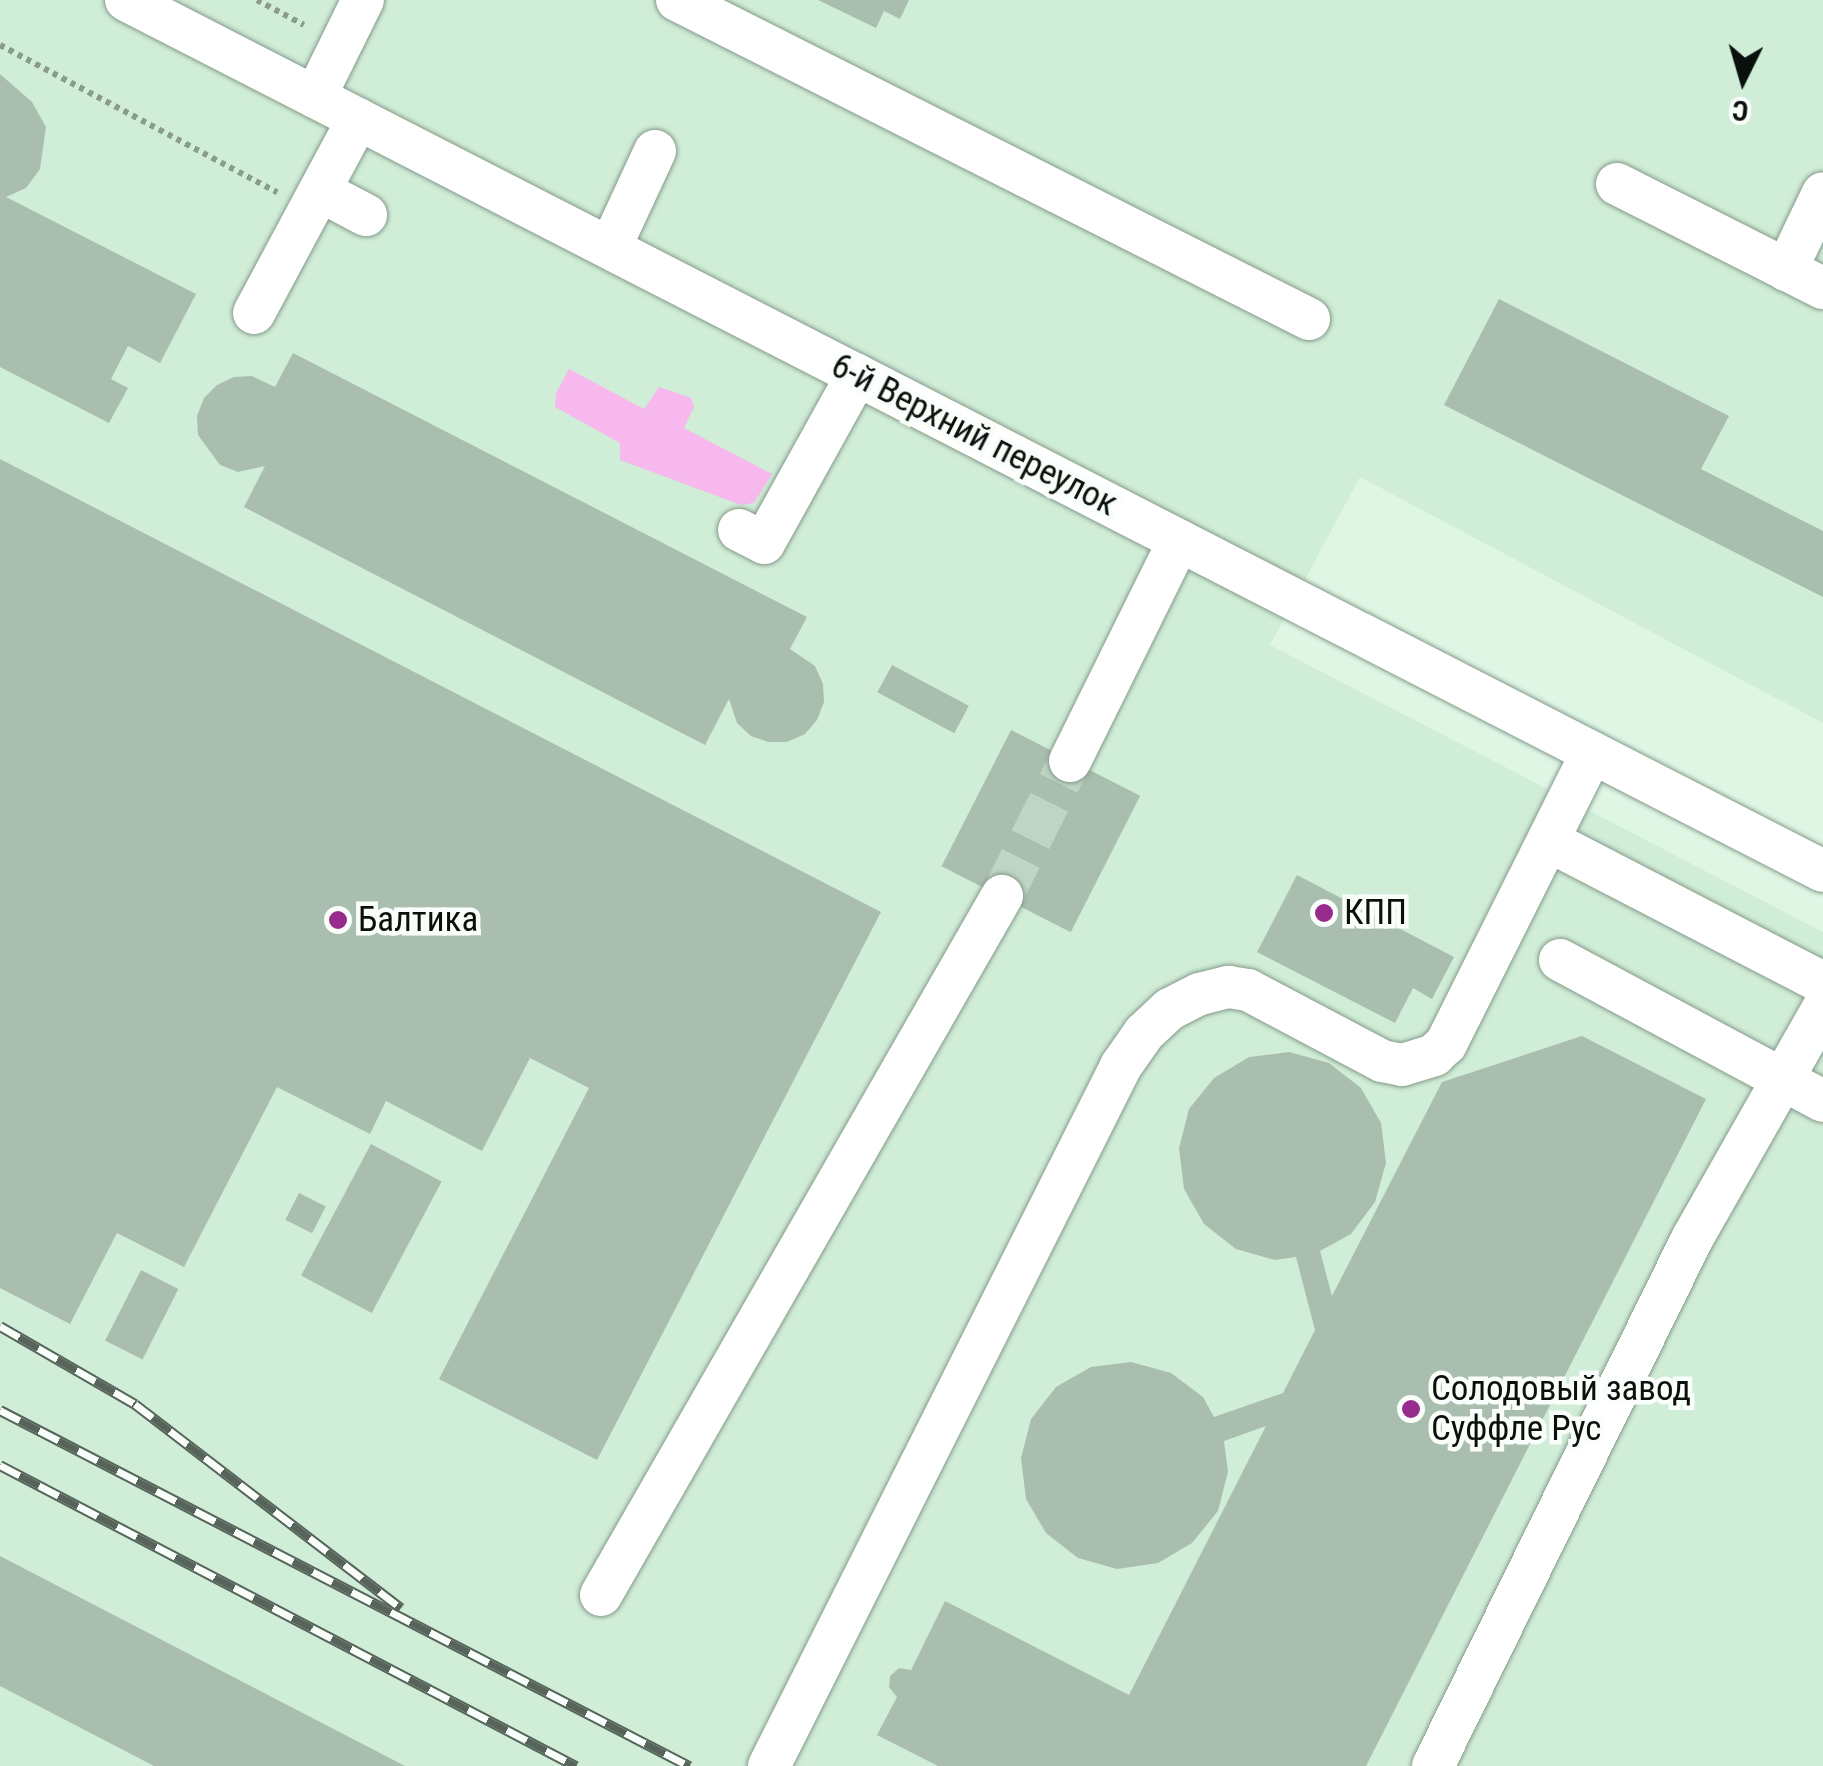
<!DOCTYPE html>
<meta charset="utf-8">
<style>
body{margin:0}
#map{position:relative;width:1823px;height:1766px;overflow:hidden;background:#dff6e5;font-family:"Roboto Condensed",sans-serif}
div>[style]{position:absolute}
.built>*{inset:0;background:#d0edd7}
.green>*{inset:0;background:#f7b9ed}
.building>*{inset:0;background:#a9beae;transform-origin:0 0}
.minor-tunnel>*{height:42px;margin-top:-21px;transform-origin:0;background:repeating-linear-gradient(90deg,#bfd4c4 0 42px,transparent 0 63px)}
.path>*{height:6px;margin-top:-3px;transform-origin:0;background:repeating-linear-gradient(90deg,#8b9c8f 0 5px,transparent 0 10px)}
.roads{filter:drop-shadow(0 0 2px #859a8a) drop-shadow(0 0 2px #859a8a)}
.minor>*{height:42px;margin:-21px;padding:0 21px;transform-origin:21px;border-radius:21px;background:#fff}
.rail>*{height:11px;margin-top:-5.5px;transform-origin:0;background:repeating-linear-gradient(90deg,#f9fefa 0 22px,#57645b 0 44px);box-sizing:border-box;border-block:2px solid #57645b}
.dots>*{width:28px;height:28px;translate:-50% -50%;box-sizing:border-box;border:5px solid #f9fefa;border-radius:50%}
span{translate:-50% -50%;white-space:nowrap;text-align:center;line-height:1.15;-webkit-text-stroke:9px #f9fefa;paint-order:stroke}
.street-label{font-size:35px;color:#0a110c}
.poi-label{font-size:35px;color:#0a110c}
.left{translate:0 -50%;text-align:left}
.north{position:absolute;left:1693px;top:30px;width:100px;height:100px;-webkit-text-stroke:8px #f9fefa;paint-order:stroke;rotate:185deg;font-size:28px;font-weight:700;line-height:40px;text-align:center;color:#0a110c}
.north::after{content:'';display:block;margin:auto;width:35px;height:45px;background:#0a110c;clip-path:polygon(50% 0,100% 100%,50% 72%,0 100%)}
</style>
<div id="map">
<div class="built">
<i style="clip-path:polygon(0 0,1823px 0,1823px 723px,1360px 477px,1270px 645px,1823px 932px,1823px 1766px,0 1766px)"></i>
</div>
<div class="green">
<i style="clip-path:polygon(569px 369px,644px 409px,659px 387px,691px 398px,694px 407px,684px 428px,772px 474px,754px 503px,741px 505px,620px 460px,620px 443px,555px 407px,556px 393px)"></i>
</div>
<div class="building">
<i style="clip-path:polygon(818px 0,909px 0,900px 19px,884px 11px,876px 28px)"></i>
<i style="clip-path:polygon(0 74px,32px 102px,46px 127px,40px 169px,26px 188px,6px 197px,196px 294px,160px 363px,128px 346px,111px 379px,128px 388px,109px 423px,0 367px)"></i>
<i style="clip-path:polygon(1499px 299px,1729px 416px,1701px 469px,1823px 531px,1823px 597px,1444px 405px)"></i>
<i style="clip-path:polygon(293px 353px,807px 617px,790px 649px,815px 666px,823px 684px,824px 702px,817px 720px,805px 734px,787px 742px,768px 742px,751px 736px,737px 723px,729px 699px,705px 745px,244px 507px,265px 466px,238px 472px,220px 465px,198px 435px,197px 416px,204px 398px,217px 385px,234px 377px,252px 376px,275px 387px)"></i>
<i style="clip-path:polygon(0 459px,881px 912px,597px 1460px,439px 1379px,589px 1088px,530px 1058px,482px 1151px,386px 1101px,370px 1134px,277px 1087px,184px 1267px,117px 1233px,70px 1324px,0 1288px)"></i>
<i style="left:892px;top:665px;width:87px;height:31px;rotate:28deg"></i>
<i style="left:1011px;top:730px;width:145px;height:153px;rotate:27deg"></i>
<i style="clip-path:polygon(1297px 875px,1454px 957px,1432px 999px,1413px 988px,1395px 1023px,1257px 952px)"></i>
<i style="clip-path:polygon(1582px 1036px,1706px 1099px,1366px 1766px,938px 1766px,877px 1735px,897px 1697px,889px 1687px,890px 1676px,899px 1668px,911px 1670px,945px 1601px,1129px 1695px,1266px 1426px,1224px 1441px,1228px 1472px,1218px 1511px,1192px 1543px,1158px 1563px,1117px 1569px,1078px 1558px,1046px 1533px,1026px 1499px,1021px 1458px,1031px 1419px,1056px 1387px,1091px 1367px,1131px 1362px,1171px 1373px,1203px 1397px,1214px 1417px,1283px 1393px,1315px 1330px,1296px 1257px,1275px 1260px,1236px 1249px,1204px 1224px,1184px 1189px,1179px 1148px,1189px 1109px,1214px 1078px,1249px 1057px,1289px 1052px,1329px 1063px,1361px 1088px,1381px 1123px,1386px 1163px,1375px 1202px,1351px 1234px,1320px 1251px,1332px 1296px,1442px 1082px)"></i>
<i style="left:371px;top:1144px;width:80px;height:149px;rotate:28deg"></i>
<i style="left:299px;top:1193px;width:30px;height:30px;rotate:27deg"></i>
<i style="left:141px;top:1270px;width:42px;height:79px;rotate:27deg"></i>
<i style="clip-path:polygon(0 1556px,405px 1766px,154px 1766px,0 1686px)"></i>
</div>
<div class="minor-tunnel">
<i style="left:1002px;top:896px;width:151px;rotate:-63.3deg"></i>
</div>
<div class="path">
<i style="left:257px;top:0;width:53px;rotate:28deg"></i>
<i style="left:0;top:45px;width:314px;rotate:28deg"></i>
</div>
<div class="roads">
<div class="minor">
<i style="left:126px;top:0;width:1907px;rotate:27.17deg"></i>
<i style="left:677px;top:0;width:708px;rotate:26.78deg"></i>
<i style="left:315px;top:97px;width:108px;rotate:-63.7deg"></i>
<i style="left:1617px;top:184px;width:231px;rotate:26.8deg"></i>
<i style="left:320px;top:191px;width:52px;rotate:27.6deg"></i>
<i style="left:610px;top:248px;width:107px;rotate:-65.1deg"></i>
<i style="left:1786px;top:270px;width:85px;rotate:-64.3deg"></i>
<i style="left:254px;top:313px;width:220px;rotate:-61.8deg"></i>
<i style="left:739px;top:530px;width:28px;rotate:27deg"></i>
<i style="left:764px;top:543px;width:192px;rotate:-61deg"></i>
<i style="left:1070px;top:761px;width:246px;rotate:-63.7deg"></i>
<i style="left:1549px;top:841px;width:309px;rotate:27.4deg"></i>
<i style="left:1560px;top:960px;width:298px;rotate:28.2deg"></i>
<i style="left:601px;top:1595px;width:806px;rotate:-60.16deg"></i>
<i style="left:769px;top:1766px;width:784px;rotate:-63.3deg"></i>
<i style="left:1121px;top:1066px;width:40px;rotate:-55.1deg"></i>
<i style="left:1144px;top:1033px;width:35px;rotate:-43deg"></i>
<i style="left:1170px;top:1009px;width:34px;rotate:-27deg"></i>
<i style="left:1200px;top:994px;width:30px;rotate:-14deg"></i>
<i style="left:1229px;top:987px;width:19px;rotate:9deg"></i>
<i style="left:1248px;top:990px;width:152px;rotate:27.9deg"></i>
<i style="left:1382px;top:1061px;width:20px;rotate:11deg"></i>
<i style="left:1402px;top:1065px;width:34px;rotate:-17deg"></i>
<i style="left:1434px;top:1055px;width:16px;rotate:-43deg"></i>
<i style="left:1446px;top:1044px;width:326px;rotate:-63.4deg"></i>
<i style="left:1433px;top:1766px;width:589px;rotate:-63.83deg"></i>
<i style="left:1693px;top:1237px;width:263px;rotate:-60.4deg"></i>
</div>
</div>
<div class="rail">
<i style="left:0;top:1326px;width:156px;rotate:30deg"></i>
<i style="left:135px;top:1404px;width:335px;rotate:37.5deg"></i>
<i style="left:0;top:1410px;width:776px;rotate:27.32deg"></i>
<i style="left:0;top:1465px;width:650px;rotate:27.59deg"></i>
</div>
<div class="dots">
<i style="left:1324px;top:913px;background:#982c8d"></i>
<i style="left:338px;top:920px;background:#982c8d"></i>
<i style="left:1411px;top:1409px;background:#982c8d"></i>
</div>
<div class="street-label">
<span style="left:974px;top:435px;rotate:27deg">6-й Верхний переулок</span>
</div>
<div class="poi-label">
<span class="left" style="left:1344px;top:913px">КПП</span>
<span class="left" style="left:358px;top:920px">Балтика</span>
<span class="left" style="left:1431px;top:1409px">Солодовый завод<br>Суффле Рус</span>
</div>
<div class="north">С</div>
</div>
